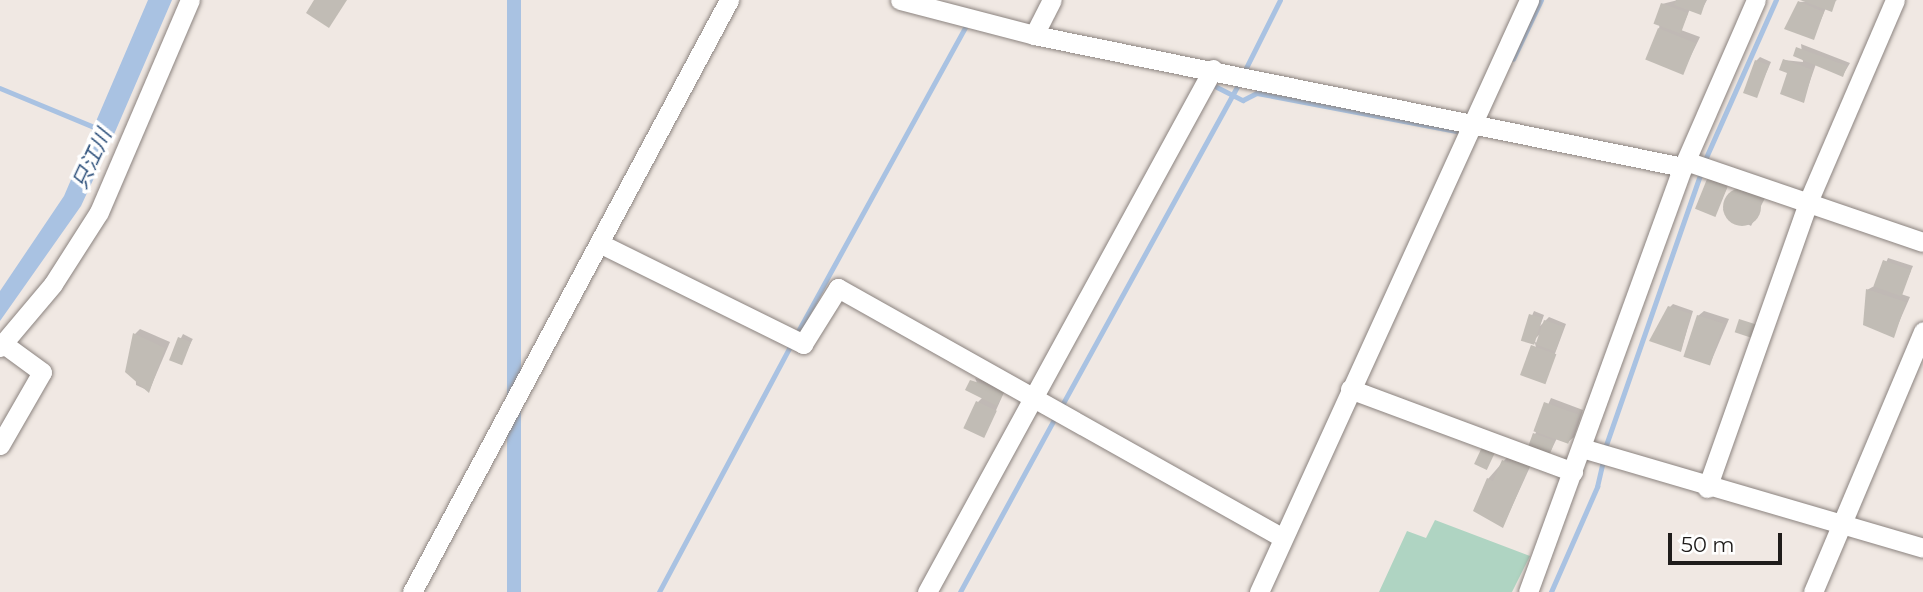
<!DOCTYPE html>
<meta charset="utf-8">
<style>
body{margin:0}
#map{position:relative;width:1923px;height:592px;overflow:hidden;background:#f0e8e3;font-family:Montserrat,"Noto Sans JP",sans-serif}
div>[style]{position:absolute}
.green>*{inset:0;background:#afd4c2}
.water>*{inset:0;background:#a9c2e2;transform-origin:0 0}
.shadow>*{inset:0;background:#0003;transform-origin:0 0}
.stream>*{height:4.5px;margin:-2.25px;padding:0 2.25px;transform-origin:2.25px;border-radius:2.25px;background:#a9c2e2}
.building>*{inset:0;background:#c1bcb5;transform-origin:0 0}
.round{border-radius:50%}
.roads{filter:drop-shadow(0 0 2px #8b837f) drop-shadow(0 0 2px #8b837f)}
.minor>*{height:19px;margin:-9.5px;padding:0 9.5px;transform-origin:9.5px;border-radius:9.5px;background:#fff}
span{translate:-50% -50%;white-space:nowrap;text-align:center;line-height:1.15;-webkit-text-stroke:7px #fff;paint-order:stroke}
.water-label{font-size:21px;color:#2c4f7a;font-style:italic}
.scale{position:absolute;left:1668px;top:533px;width:114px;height:32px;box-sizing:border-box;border:4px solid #1f1c1b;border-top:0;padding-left:9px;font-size:21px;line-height:24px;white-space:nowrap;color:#1f1c1b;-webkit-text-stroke:5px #fff;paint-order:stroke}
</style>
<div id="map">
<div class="green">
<i style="clip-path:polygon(1435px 520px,1530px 556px,1512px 592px,1379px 592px,1407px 531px,1426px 538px)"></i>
</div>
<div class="water">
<i style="clip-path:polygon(148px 0,172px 0,112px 139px,81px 206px,0 321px,0 291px,64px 196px)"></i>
<i style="left:507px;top:0;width:14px;height:711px"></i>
</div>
<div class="shadow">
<i style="clip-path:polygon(1678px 0,1707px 0,1700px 13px,1690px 9px,1681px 30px,1700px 37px,1683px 72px,1659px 29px,1662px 4px)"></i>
<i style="clip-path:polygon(1837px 0,1826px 8px,1813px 38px,1799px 2px)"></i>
<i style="clip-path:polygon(1801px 44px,1850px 63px,1843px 75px,1816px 64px,1803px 101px,1784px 60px,1803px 62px)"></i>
<i style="clip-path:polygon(1760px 57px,1771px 62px,1756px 96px,1756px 61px)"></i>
<i style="clip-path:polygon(1712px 177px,1729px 183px,1715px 215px,1708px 180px)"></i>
<i style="clip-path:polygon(1737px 188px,1768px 192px,1751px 226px,1723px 210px)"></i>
<i style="clip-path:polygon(1888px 258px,1913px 266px,1901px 294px,1910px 297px,1893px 336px,1867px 290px,1876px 285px)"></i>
<i style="clip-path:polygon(1673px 304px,1693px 311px,1681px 350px,1669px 308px)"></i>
<i style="clip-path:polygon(evenodd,1534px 311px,1544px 315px,1540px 326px,1549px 317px,1566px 324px,1544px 383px,1535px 343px,1522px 339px,1534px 311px,1541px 333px,1537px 343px,1533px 341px,1541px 333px)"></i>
<i style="clip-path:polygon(1704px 311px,1729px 319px,1710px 364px,1698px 316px)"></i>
<i style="clip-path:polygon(140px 329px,170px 342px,149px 391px,136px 385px,135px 334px)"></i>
<i style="left:183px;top:334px;width:11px;height:28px;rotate:27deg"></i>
<i style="clip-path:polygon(975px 378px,1006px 388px,984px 437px,978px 402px,983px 397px)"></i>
<i style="clip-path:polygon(1551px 398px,1583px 410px,1574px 437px,1568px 442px,1557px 438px,1549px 455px,1529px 448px)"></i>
<i style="clip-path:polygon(1509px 455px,1535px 456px,1503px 526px,1488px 479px)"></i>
</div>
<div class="stream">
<i style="left:1513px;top:59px;width:65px;rotate:-64.6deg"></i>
<i style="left:1244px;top:72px;width:80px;rotate:-63.4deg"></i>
<i style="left:1217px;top:87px;width:29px;rotate:27deg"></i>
<i style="left:1243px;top:100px;width:16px;rotate:-27deg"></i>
<i style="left:1257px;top:93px;width:204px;rotate:10.8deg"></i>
<i style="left:0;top:88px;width:107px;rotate:22.5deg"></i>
<i style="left:1705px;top:160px;width:175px;rotate:-66.1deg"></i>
<i style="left:796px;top:335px;width:353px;rotate:-61.2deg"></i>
<i style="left:1061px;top:407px;width:370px;rotate:-61.2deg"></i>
<i style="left:1605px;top:448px;width:292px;rotate:-70.8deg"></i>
<i style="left:659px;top:592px;width:282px;rotate:-61.9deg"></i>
<i style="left:960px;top:592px;width:198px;rotate:-61.4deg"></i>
<i style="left:1551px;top:592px;width:115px;rotate:-66.3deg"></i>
<i style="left:1597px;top:487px;width:28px;rotate:-77deg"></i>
</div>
<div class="building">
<i style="clip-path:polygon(314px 0,347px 0,329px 28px,306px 13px)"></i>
<i style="clip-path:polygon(1676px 0,1706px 0,1701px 15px,1674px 5px)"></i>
<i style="clip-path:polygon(1800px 0,1836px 0,1832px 12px)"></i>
<i style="clip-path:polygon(1798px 1px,1824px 12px,1814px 40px,1784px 29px)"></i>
<i style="left:1661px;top:3px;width:29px;height:22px;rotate:20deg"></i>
<i style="left:1658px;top:28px;width:41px;height:34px;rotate:22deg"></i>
<i style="clip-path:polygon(1796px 47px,1847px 66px,1843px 77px,1793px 56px)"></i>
<i style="clip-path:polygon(1783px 59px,1813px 70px,1804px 103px,1780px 94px,1787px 73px,1779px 70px)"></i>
<i style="left:1755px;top:60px;width:15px;height:35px;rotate:20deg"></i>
<i style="left:1707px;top:179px;width:22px;height:32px;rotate:22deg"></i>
<i class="round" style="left:1723px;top:188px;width:38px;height:38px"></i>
<i style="left:1883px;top:260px;width:30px;height:28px;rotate:20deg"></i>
<i style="clip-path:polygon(1866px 289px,1906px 302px,1894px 338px,1863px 325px)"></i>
<i style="clip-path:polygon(1668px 306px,1691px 314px,1681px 352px,1649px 341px)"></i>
<i style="left:1529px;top:314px;width:14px;height:28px;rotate:17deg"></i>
<i style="left:1697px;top:315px;width:28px;height:44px;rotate:18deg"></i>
<i style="left:1739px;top:319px;width:19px;height:14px;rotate:18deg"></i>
<i style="left:1544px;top:320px;width:21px;height:26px;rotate:19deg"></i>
<i style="clip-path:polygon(133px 333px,165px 348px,149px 393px,125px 372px)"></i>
<i style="left:178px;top:337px;width:14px;height:25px;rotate:21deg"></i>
<i style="left:1531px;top:345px;width:27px;height:32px;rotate:20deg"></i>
<i style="clip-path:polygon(970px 380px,1004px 391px,997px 406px,965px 390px)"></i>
<i style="left:976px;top:401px;width:23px;height:30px;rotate:25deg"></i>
<i style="left:1544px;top:402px;width:37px;height:31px;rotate:20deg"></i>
<i style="left:1533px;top:433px;width:23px;height:17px;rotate:20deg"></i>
<i style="left:1483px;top:445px;width:14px;height:21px;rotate:25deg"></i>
<i style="clip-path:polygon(1514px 455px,1531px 462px,1503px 528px,1473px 511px,1487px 478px,1493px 481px,1502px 460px,1510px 463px)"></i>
</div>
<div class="roads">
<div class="minor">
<i style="left:900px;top:0;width:138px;rotate:14.6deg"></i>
<i style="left:1034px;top:35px;width:662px;rotate:11.5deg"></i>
<i style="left:1034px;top:35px;width:39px;rotate:-63deg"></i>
<i style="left:1686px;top:161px;width:250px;rotate:18.9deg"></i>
<i style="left:599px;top:243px;width:228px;rotate:26.3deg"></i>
<i style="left:803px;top:344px;width:66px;rotate:-58deg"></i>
<i style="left:838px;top:288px;width:510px;rotate:29.33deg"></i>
<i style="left:0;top:347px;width:82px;rotate:-49.9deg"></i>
<i style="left:53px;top:284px;width:85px;rotate:-57.4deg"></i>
<i style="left:99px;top:212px;width:231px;rotate:-66.8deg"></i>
<i style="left:1350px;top:389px;width:238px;rotate:20.4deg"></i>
<i style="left:0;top:445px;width:84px;rotate:-60.1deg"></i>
<i style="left:42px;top:372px;width:46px;rotate:-143.9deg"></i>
<i style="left:1582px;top:448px;width:355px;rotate:16.3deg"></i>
<i style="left:1707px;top:488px;width:303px;rotate:-70.5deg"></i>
<i style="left:1808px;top:202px;width:220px;rotate:-66.7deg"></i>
<i style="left:412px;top:592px;width:672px;rotate:-61.83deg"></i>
<i style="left:927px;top:592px;width:596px;rotate:-61.33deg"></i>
<i style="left:1259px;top:592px;width:651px;rotate:-65.48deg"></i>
<i style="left:1528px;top:592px;width:452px;rotate:-70deg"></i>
<i style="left:1683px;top:167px;width:182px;rotate:-66.4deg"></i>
<i style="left:1813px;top:592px;width:283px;rotate:-67.1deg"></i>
</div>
</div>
<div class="water-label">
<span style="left:92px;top:159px;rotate:-65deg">只江川</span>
</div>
<div class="scale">50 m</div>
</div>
